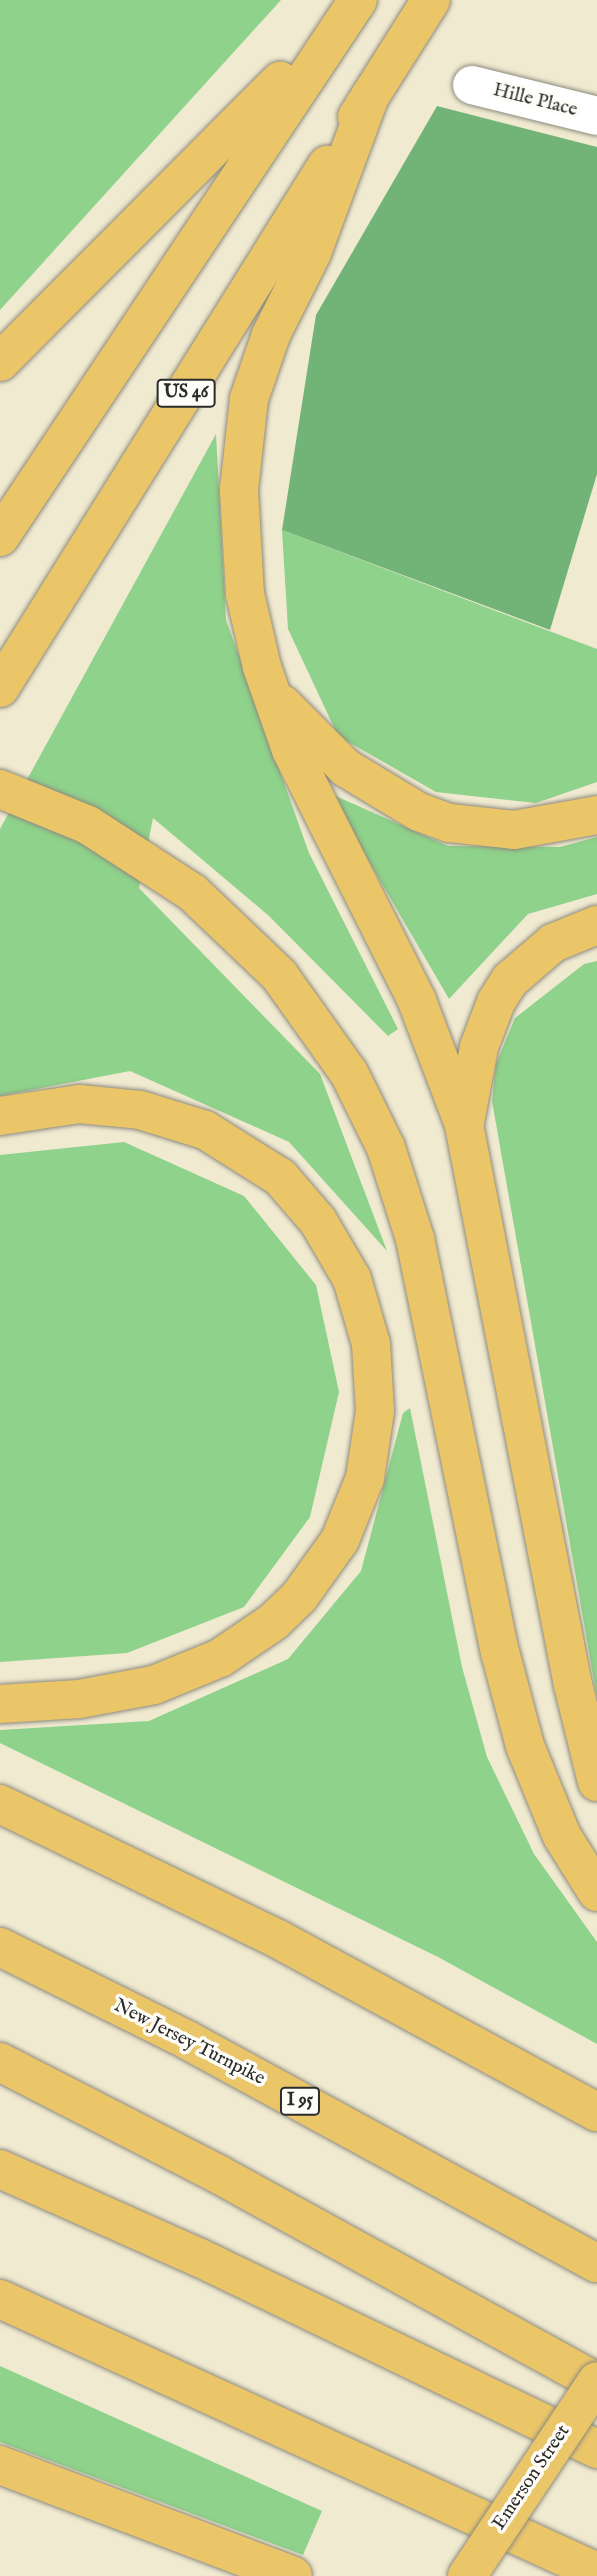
<!DOCTYPE html>
<style>
body{margin:0}
#map{position:relative;width:597px;height:2576px;overflow:hidden;background:#f0ead1;font-family:"IM FELL English",serif}
div>[style]{position:absolute}
.green>*{inset:0;background:#8ed28b}
.forest>*{inset:0;background:#72b477}
.roads{filter:drop-shadow(0 0 2px #8e8a7e) drop-shadow(0 0 2px #8e8a7e)}
.minor>*{height:38px;margin:-19px;padding:0 19px;transform-origin:19px;border-radius:19px;background:#fff}
.highway>*{height:38px;margin:-19px;padding:0 19px;transform-origin:19px;border-radius:19px;background:#ebc669}
.bridges{filter:drop-shadow(0 0 2px #8e8a7e) drop-shadow(0 0 2px #8e8a7e)}
.major-bridge>*{height:38px;margin:-19px;padding:0 19px;transform-origin:19px;border-radius:19px;background:#ebc669}
span{translate:-50% -50%;white-space:nowrap;text-align:center;line-height:1.15;-webkit-text-stroke:7px #fdfcf7;paint-order:stroke}
.shield-label span{padding:2px 5px;background:#fdfcf7;border:2px solid;border-radius:5px;-webkit-text-stroke-width:0}
.shield-label{font-size:18px;color:#2b2b2b;font-weight:700}
.street-label{font-size:19px;color:#2b2b2b}
</style>
<div id="map">
<div class="green">
<i style="clip-path:polygon(0 0,281px 0,0 310px)"></i>
<i style="clip-path:polygon(216px 434px,226px 620px,309px 853px,398px 1029px,388px 1036px,269px 916px,153px 818px,139px 888px,320px 1074px,387px 1251px,289px 1142px,130px 1071px,0 1096px,0 829px)"></i>
<i style="clip-path:polygon(282px 530px,597px 649px,597px 782px,536px 803px,436px 792px,338px 736px,288px 629px)"></i>
<i style="clip-path:polygon(329px 793px,448px 846px,560px 847px,597px 837px,597px 894px,528px 914px,449px 999px)"></i>
<i style="clip-path:polygon(597px 961px,597px 1697px,492px 1101px,496px 1064px,515px 1018px,584px 964px)"></i>
<i style="clip-path:polygon(124px 1142px,244px 1196px,316px 1285px,339px 1392px,310px 1517px,244px 1607px,127px 1653px,0 1662px,0 1155px)"></i>
<i style="clip-path:polygon(410px 1408px,462px 1667px,487px 1757px,534px 1854px,597px 1942px,597px 2044px,438px 1957px,0 1743px,0 1730px,149px 1721px,288px 1659px,361px 1571px,403px 1413px)"></i>
<i style="clip-path:polygon(0 2366px,322px 2511px,303px 2555px,0 2442px)"></i>
</div>
<div class="forest">
<i style="clip-path:polygon(437px 106px,597px 147px,597px 474px,550px 630px,282px 530px,316px 315px)"></i>
</div>
<div class="roads">
<div class="minor">
<i style="left:472px;top:85px;width:129px;rotate:13.9deg"></i>
</div>
<div class="highway">
<i style="left:370px;top:96px;width:167px;rotate:110.3deg"></i>
<i style="left:312px;top:253px;width:92px;rotate:116.6deg"></i>
<i style="left:271px;top:335px;width:68px;rotate:109deg"></i>
<i style="left:249px;top:399px;width:92px;rotate:96.3deg"></i>
<i style="left:239px;top:490px;width:104px;rotate:86.7deg"></i>
<i style="left:245px;top:594px;width:75px;rotate:76.9deg"></i>
<i style="left:262px;top:667px;width:88px;rotate:70.7deg"></i>
<i style="left:291px;top:750px;width:281px;rotate:63.3deg"></i>
<i style="left:417px;top:1001px;width:133px;rotate:69.2deg"></i>
<i style="left:464px;top:1125px;width:571px;rotate:78.99deg"></i>
<i style="left:573px;top:1685px;width:100px;rotate:76.1deg"></i>
<i style="left:357px;top:117px;width:138px;rotate:-57.7deg"></i>
<i style="left:0;top:362px;width:397px;rotate:-45.1deg"></i>
<i style="left:0;top:537px;width:645px;rotate:-56.31deg"></i>
<i style="left:0;top:688px;width:617px;rotate:-57.98deg"></i>
<i style="left:282px;top:704px;width:91px;rotate:45deg"></i>
<i style="left:346px;top:768px;width:85px;rotate:31.1deg"></i>
<i style="left:419px;top:812px;width:33px;rotate:20deg"></i>
<i style="left:450px;top:823px;width:64px;rotate:6.2deg"></i>
<i style="left:514px;top:830px;width:84px;rotate:-10.2deg"></i>
<i style="left:0;top:789px;width:95px;rotate:22.2deg"></i>
<i style="left:88px;top:825px;width:125px;rotate:32.9deg"></i>
<i style="left:193px;top:893px;width:119px;rotate:43.6deg"></i>
<i style="left:279px;top:975px;width:120px;rotate:54.5deg"></i>
<i style="left:349px;top:1073px;width:84px;rotate:63.7deg"></i>
<i style="left:386px;top:1148px;width:96px;rotate:72.3deg"></i>
<i style="left:415px;top:1239px;width:422px;rotate:78.4deg"></i>
<i style="left:500px;top:1652px;width:97px;rotate:75.1deg"></i>
<i style="left:525px;top:1746px;width:97px;rotate:67.7deg"></i>
<i style="left:562px;top:1836px;width:66px;rotate:58deg"></i>
<i style="left:0;top:1116px;width:80px;rotate:-8.6deg"></i>
<i style="left:79px;top:1104px;width:61px;rotate:5.6deg"></i>
<i style="left:140px;top:1110px;width:68px;rotate:17.1deg"></i>
<i style="left:205px;top:1130px;width:89px;rotate:32.1deg"></i>
<i style="left:280px;top:1177px;width:58px;rotate:49.2deg"></i>
<i style="left:318px;top:1221px;width:67px;rotate:59.6deg"></i>
<i style="left:352px;top:1279px;width:68px;rotate:73.7deg"></i>
<i style="left:371px;top:1344px;width:67px;rotate:86.6deg"></i>
<i style="left:375px;top:1411px;width:68px;rotate:98.5deg"></i>
<i style="left:365px;top:1478px;width:67px;rotate:112deg"></i>
<i style="left:340px;top:1540px;width:70px;rotate:125.7deg"></i>
<i style="left:299px;top:1597px;width:36px;rotate:136deg"></i>
<i style="left:273px;top:1622px;width:64px;rotate:145.8deg"></i>
<i style="left:220px;top:1658px;width:71px;rotate:157.8deg"></i>
<i style="left:154px;top:1685px;width:76px;rotate:169.4deg"></i>
<i style="left:79px;top:1699px;width:79px;rotate:176.4deg"></i>
<i style="left:465px;top:1122px;width:76px;rotate:-79.4deg"></i>
<i style="left:479px;top:1047px;width:48px;rotate:-69.3deg"></i>
<i style="left:496px;top:1002px;width:26px;rotate:-58deg"></i>
<i style="left:510px;top:980px;width:57px;rotate:-40.7deg"></i>
<i style="left:553px;top:943px;width:48px;rotate:-22.2deg"></i>
<i style="left:0;top:1804px;width:309px;rotate:25.9deg"></i>
<i style="left:278px;top:1939px;width:363px;rotate:28.5deg"></i>
<i style="left:0;top:1947px;width:211px;rotate:26.4deg"></i>
<i style="left:189px;top:2041px;width:464px;rotate:28.6deg"></i>
<i style="left:0;top:2062px;width:245px;rotate:27.2deg"></i>
<i style="left:218px;top:2174px;width:432px;rotate:28.8deg"></i>
<i style="left:0;top:2169px;width:219px;rotate:24deg"></i>
<i style="left:200px;top:2258px;width:441px;rotate:25.7deg"></i>
<i style="left:0;top:2299px;width:656px;rotate:24.57deg"></i>
<i style="left:0;top:2465px;width:313px;rotate:20.7deg"></i>
</div>
</div>
<div class="bridges">
<div class="major-bridge">
<i style="left:467px;top:2576px;width:234px;rotate:-56.3deg"></i>
</div>
</div>
<div class="shield-label">
<span style="left:186px;top:393px">US 46</span>
<span style="left:300px;top:2101px">I 95</span>
</div>
<div class="street-label">
<span style="left:535px;top:101px;rotate:14deg">Hille Place</span>
<span style="left:189px;top:2043px;rotate:27deg">New Jersey Turnpike</span>
<span style="left:532px;top:2478px;rotate:-56deg">Emerson Street</span>
</div>
</div>
